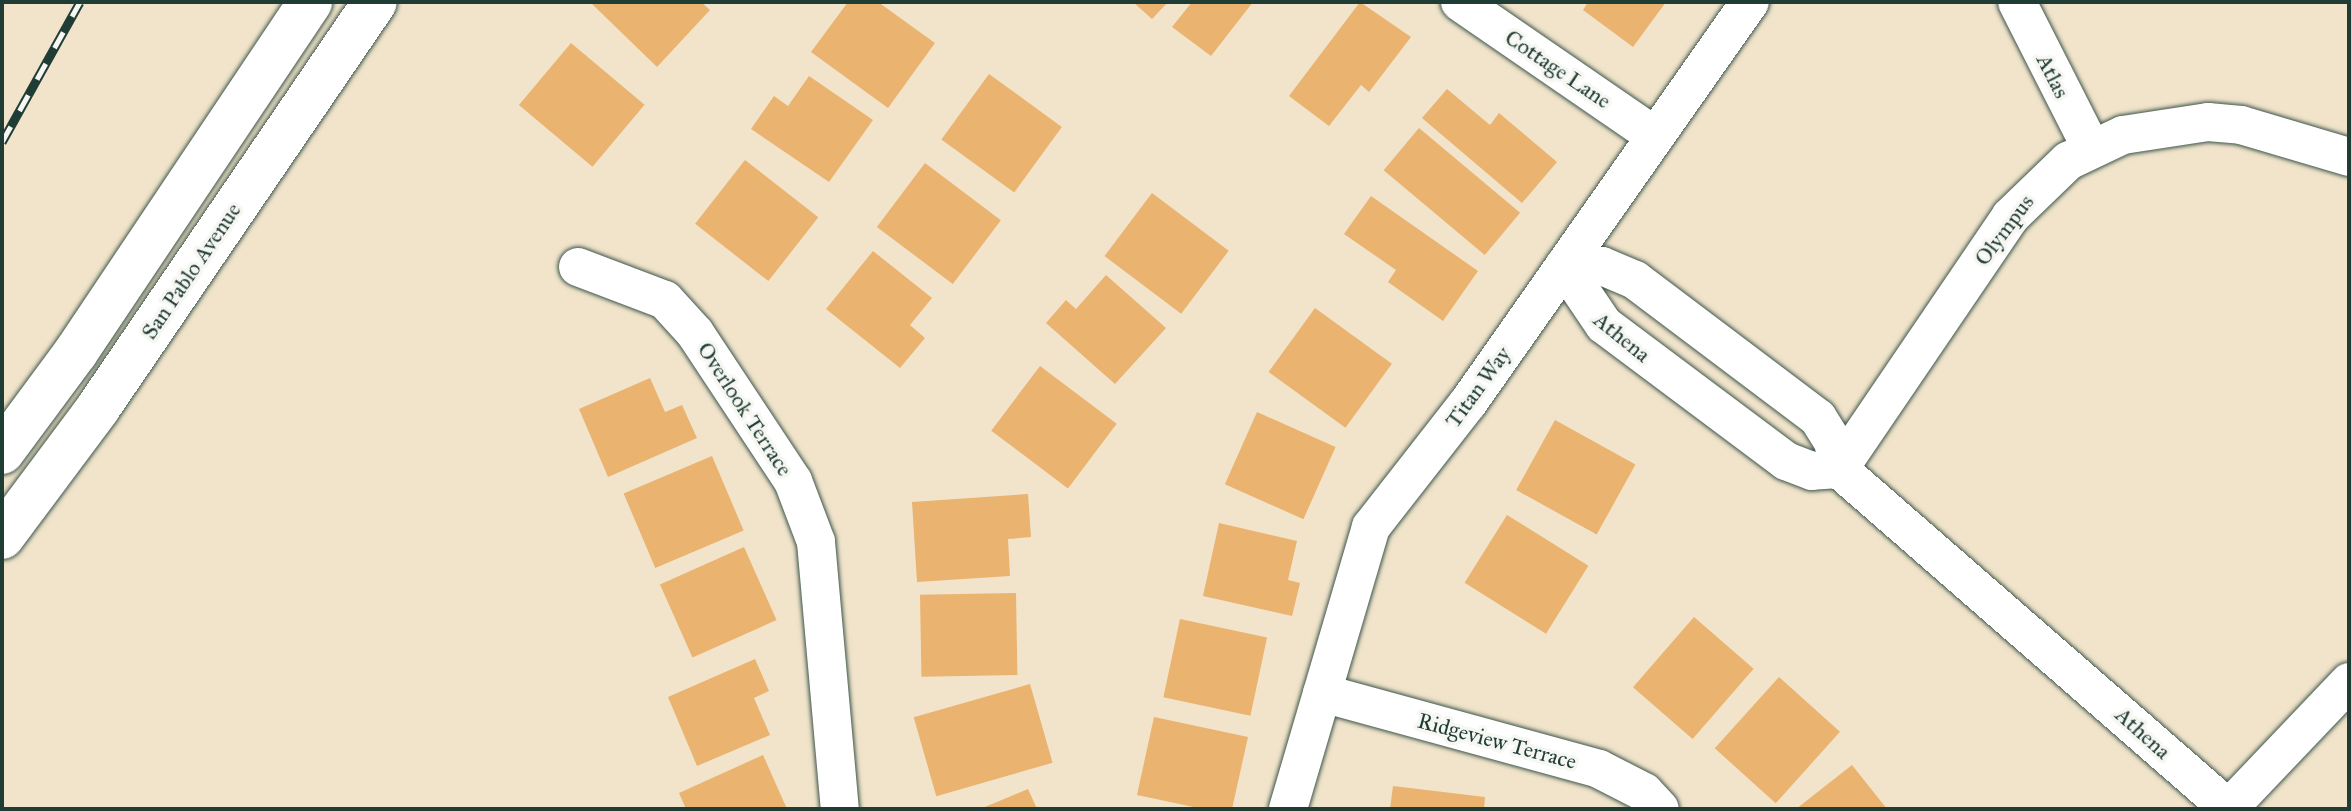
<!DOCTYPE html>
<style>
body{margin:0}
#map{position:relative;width:2351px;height:811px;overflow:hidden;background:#f1e4cb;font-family:"IM FELL Great Primer",serif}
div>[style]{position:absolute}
.building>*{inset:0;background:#eab36f;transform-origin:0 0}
.roads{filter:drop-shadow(0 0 2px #3e564b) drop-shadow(0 0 2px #3e564b)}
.street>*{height:38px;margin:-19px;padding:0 19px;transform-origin:19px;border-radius:19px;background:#fff}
.primary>*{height:44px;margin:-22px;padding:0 22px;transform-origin:22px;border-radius:22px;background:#fff}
.rail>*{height:9px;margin-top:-4.5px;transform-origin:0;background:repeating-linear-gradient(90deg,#f6f6f2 0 18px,#1f3d34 0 36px);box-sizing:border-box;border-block:2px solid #1f3d34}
span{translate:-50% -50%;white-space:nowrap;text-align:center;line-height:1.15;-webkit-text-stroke:7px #f6f6f2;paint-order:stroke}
.street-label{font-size:22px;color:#1f3d34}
.frame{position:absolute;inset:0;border:4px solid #1f3d34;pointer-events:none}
</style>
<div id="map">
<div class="building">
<i style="clip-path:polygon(590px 2px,701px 2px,710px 10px,657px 67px)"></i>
<i style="clip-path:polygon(848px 2px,878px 2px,935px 43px,888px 108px,811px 52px)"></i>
<i style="clip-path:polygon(1133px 2px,1168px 2px,1152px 19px)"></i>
<i style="clip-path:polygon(1192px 2px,1253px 2px,1211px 56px,1172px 27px)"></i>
<i style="clip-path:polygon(1360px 2px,1411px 37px,1369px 92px,1361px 85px,1329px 126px,1289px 96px)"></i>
<i style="clip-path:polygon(1588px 2px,1666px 2px,1633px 47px,1583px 10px)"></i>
<i style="left:571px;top:43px;width:96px;height:81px;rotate:40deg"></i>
<i style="left:989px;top:74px;width:90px;height:81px;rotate:36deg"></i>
<i style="clip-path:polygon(809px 76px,873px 120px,829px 182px,751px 129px,774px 96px,788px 106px)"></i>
<i style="clip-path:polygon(1447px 89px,1490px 125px,1499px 113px,1557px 162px,1522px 203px,1422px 118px)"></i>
<i style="left:1419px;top:128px;width:132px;height:55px;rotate:40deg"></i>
<i style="left:745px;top:160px;width:93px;height:81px;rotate:38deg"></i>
<i style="left:925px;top:163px;width:95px;height:80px;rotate:37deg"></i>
<i style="left:1152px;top:193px;width:96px;height:79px;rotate:37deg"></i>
<i style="clip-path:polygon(1371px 196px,1478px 271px,1443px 321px,1388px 282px,1396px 270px,1344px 234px)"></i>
<i style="clip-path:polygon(873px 251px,932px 298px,910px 325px,925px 338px,900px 368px,826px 309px)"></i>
<i style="clip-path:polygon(1106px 275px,1166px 328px,1115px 384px,1046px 323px,1066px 300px,1076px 309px)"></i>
<i style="left:1315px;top:308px;width:95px;height:79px;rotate:36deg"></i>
<i style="left:1040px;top:366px;width:96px;height:81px;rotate:37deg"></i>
<i style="clip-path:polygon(650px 378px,665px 412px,682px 405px,697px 438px,608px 477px,579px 409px)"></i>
<i style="left:1257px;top:412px;width:86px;height:79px;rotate:24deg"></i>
<i style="left:1555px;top:420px;width:92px;height:80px;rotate:29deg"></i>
<i style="left:712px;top:456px;width:81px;height:96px;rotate:67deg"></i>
<i style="clip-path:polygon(1028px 494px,1031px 537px,1008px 539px,1010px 576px,917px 582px,912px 502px)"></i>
<i style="left:1507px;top:515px;width:96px;height:80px;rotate:32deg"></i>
<i style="clip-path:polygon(1219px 523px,1297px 541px,1288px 580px,1300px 583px,1292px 616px,1203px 596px)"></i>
<i style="left:744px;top:547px;width:80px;height:92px;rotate:66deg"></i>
<i style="left:1016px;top:593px;width:82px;height:96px;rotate:89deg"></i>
<i style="left:1694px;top:617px;width:79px;height:93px;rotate:41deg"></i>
<i style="left:1180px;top:619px;width:89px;height:80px;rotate:12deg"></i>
<i style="clip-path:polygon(755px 659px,769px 691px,754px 698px,770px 735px,697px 766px,668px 697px)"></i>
<i style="left:1779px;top:677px;width:82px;height:96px;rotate:42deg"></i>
<i style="left:1030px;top:684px;width:82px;height:121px;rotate:74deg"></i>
<i style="clip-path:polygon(1154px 717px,1248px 737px,1232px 809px,1203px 809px,1137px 795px)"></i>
<i style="clip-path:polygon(763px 755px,787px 809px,686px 809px,679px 793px)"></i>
<i style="clip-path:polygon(1852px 765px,1887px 809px,1796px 809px)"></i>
<i style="clip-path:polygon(1393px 786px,1485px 797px,1484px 809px,1390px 809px)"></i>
<i style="clip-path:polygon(1028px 789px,1037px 809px,980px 809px)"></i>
</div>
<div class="roads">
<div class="street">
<i style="left:1460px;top:2px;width:237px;rotate:34.5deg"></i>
<i style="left:2017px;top:2px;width:164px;rotate:63.1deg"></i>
<i style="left:1564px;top:266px;width:38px"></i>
<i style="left:1602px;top:266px;width:36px;rotate:23deg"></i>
<i style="left:1635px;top:280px;width:229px;rotate:37deg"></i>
<i style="left:1818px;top:418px;width:28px;rotate:58deg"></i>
<i style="left:1833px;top:442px;width:28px;rotate:77deg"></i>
<i style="left:1839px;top:469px;width:27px;rotate:176deg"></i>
<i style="left:1812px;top:471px;width:28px;rotate:-159deg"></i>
<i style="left:1786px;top:461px;width:227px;rotate:-143.2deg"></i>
<i style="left:1604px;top:325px;width:71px;rotate:-124.1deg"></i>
<i style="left:578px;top:267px;width:93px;rotate:20.8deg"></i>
<i style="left:665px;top:300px;width:45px;rotate:47.7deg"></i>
<i style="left:695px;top:333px;width:178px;rotate:56.5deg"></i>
<i style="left:793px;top:481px;width:65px;rotate:69.3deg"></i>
<i style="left:816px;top:542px;width:268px;rotate:84.9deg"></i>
<i style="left:1322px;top:693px;width:287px;rotate:15.3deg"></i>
<i style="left:1599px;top:769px;width:51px;rotate:27.1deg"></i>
<i style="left:1644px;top:792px;width:23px;rotate:47deg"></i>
<i style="left:2229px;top:808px;width:174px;rotate:-46.4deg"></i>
<i style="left:1288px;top:809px;width:294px;rotate:-73.6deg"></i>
<i style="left:1371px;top:527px;width:157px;rotate:-52deg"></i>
<i style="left:1468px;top:403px;width:490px;rotate:-54.9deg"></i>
<i style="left:2229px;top:809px;width:517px;rotate:-138.92deg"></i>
<i style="left:1839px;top:469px;width:305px;rotate:-55.8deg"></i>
<i style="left:2010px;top:217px;width:81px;rotate:-44deg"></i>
<i style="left:2068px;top:161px;width:61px;rotate:-25.3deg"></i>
<i style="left:2123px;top:135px;width:86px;rotate:-8.7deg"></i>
<i style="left:2208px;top:122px;width:33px;rotate:5deg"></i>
<i style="left:2241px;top:125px;width:113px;rotate:16.5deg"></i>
</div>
<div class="primary">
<i style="left:2px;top:452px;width:124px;rotate:-53.5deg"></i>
<i style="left:76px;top:352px;width:421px;rotate:-56.2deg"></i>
<i style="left:2px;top:537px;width:161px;rotate:-53.3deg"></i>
<i style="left:98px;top:408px;width:491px;rotate:-55.7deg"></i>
</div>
</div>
<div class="rail">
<i style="left:2px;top:142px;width:160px;rotate:-60.9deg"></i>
</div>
<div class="street-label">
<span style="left:1558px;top:69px;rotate:34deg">Cottage Lane</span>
<span style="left:2053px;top:76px;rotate:63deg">Atlas</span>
<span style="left:2004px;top:230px;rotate:-53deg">Olympus</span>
<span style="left:191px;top:271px;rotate:-56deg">San Pablo Avenue</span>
<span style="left:1622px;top:337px;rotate:39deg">Athena</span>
<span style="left:1478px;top:387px;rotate:-54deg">Titan Way</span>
<span style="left:745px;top:409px;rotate:57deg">Overlook Terrace</span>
<span style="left:2143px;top:733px;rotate:42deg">Athena</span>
<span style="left:1497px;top:741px;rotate:15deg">Ridgeview Terrace</span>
</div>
<div class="frame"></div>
</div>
